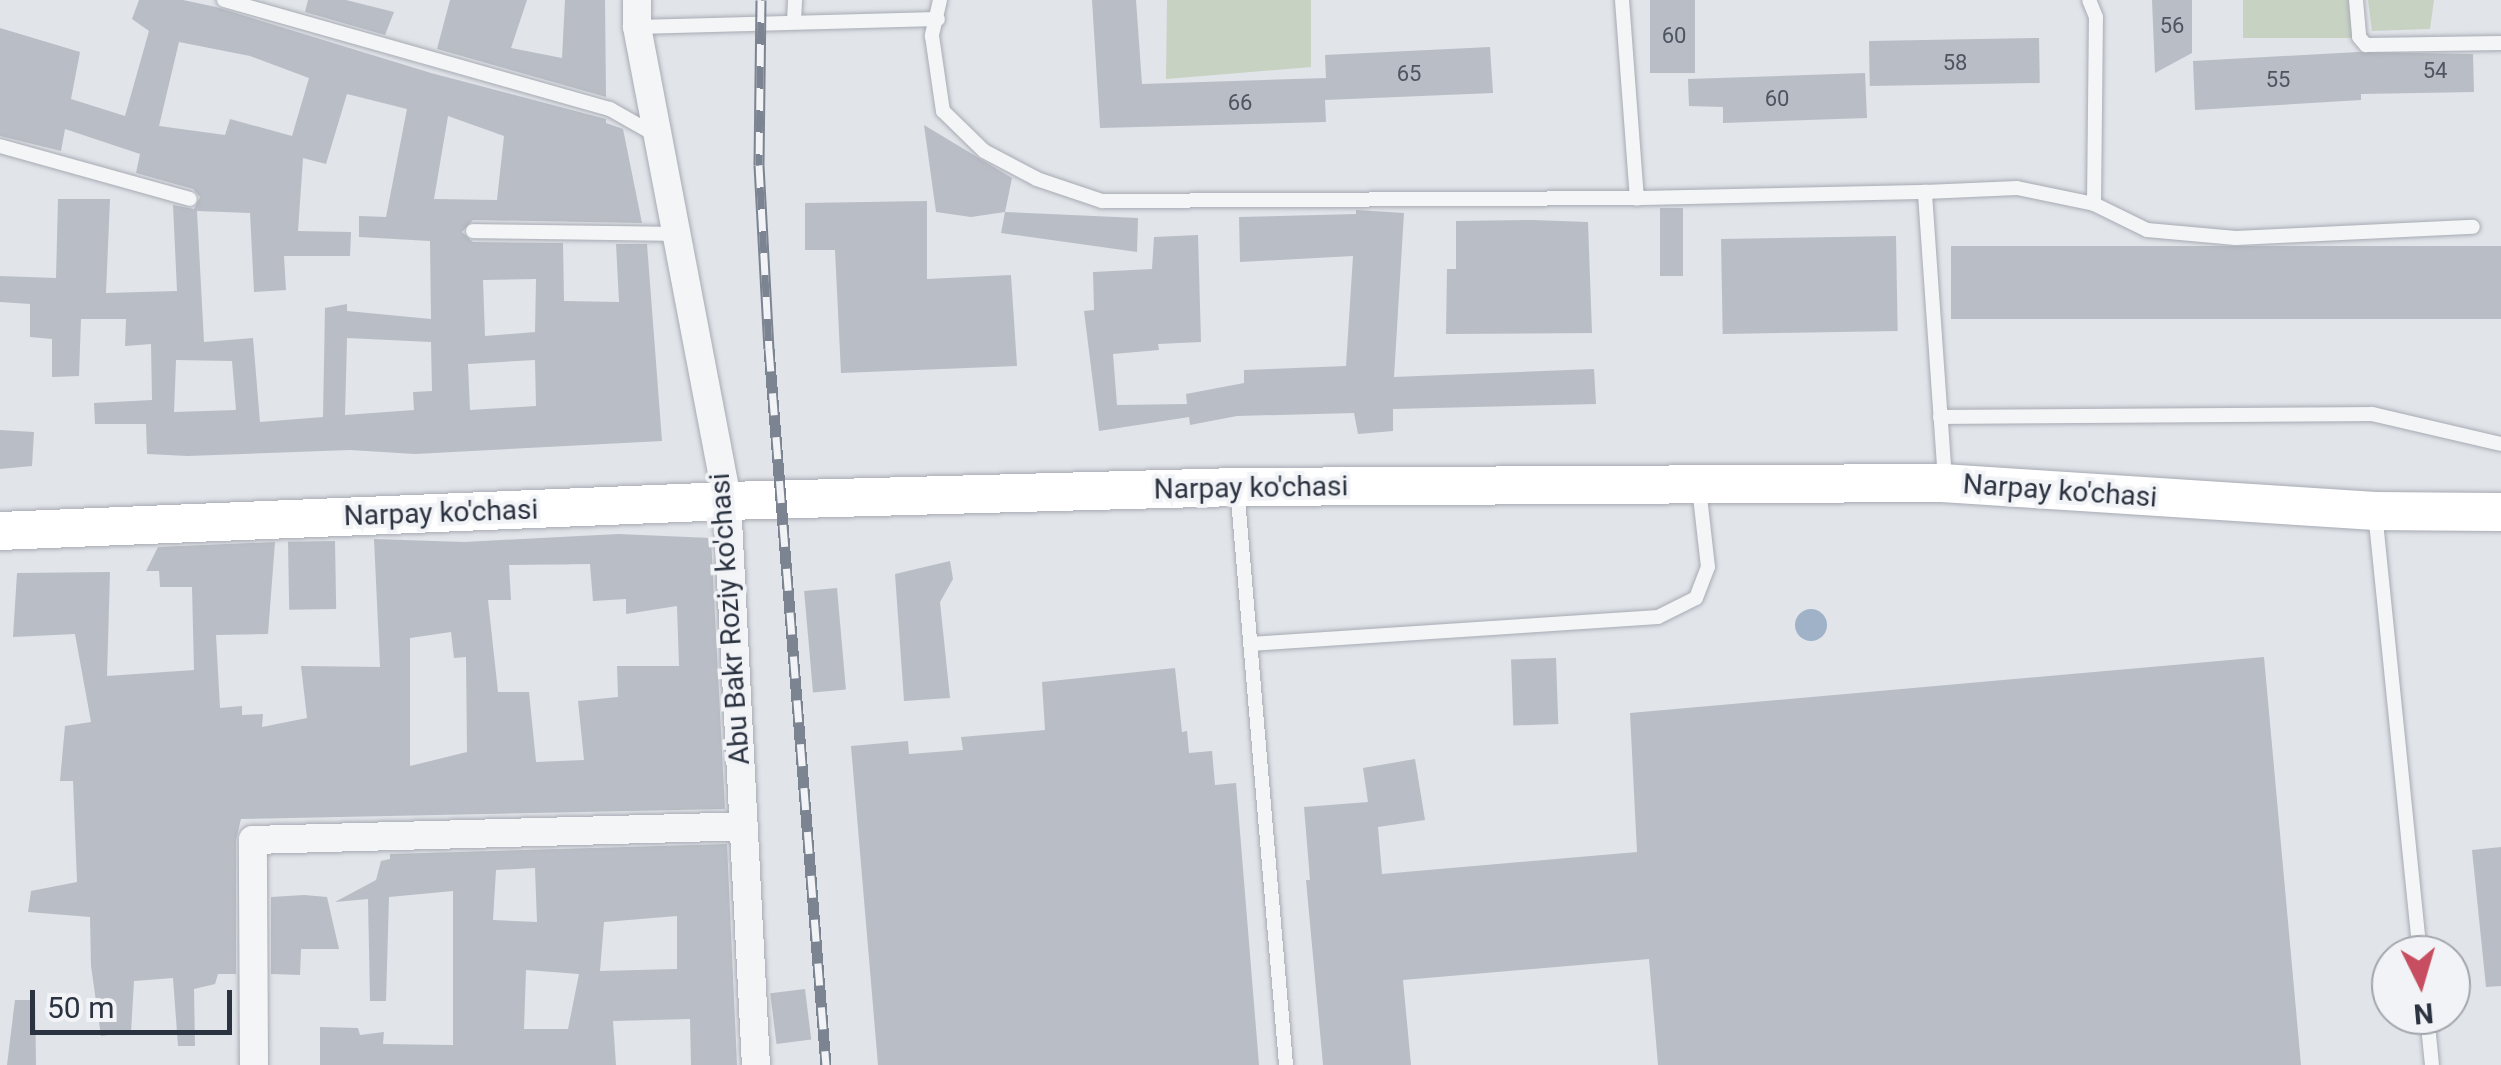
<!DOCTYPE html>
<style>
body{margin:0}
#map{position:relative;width:2501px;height:1065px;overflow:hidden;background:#e1e4e9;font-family:Roboto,sans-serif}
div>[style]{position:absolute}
.green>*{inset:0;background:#c7d2c3;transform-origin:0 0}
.water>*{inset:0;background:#9fb2c7}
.round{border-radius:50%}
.building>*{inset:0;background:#b9bdc5;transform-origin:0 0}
.roads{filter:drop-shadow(0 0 2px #a7abb3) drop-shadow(0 0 2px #a7abb3)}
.lane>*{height:14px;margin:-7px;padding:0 7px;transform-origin:7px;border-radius:7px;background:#f4f5f7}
.street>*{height:28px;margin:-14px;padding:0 14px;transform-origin:14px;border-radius:14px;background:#f4f5f7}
.secondary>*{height:38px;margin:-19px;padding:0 19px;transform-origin:19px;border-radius:19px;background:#fff}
.rail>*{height:11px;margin-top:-5.5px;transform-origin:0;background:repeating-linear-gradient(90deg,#f1f3f6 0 22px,#7c8492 0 44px);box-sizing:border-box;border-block:2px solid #7c8492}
span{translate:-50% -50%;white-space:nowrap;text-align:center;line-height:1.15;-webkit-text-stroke:8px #f1f3f6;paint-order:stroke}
.number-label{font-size:22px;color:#4e5561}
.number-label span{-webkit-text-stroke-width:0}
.street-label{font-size:28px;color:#2b3240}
.north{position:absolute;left:2371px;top:935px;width:100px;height:100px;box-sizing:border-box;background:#f1f3f6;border:2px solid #a2a6ad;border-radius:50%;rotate:175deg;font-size:28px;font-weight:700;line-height:40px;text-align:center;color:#2b3240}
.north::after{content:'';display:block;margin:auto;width:35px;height:45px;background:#c64e60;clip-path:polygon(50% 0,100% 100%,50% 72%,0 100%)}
.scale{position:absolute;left:30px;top:990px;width:202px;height:45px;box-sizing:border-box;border:5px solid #2b3240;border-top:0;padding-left:12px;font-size:30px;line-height:35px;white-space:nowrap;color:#2b3240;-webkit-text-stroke:8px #f1f3f6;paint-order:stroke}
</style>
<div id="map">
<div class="green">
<i style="clip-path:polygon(1167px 0,1311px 0,1311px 67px,1166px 79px)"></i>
<i style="left:2243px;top:0;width:109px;height:38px"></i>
<i style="clip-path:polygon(2368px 0,2434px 0,2430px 29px,2372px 31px)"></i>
</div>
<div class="water">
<i class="round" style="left:1795px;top:609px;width:32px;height:32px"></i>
</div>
<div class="building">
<i style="clip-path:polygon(evenodd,139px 0,183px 0,216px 7px,431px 73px,606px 119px,606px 123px,623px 129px,642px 223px,473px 220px,462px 232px,473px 242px,563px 243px,564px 301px,619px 302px,616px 244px,647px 244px,662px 441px,415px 454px,350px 450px,188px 456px,147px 454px,146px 424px,95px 424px,94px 403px,152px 400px,151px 344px,125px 346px,126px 319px,81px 319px,79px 376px,52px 377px,52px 339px,30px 337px,30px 304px,0 302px,0 276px,56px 278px,58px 199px,110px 199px,106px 293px,177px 291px,173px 205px,194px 209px,200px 197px,193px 189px,136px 173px,140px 154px,65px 129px,61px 151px,0 136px,0 28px,80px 52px,71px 99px,125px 116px,149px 31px,132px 19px,139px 0,179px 42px,250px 56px,309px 78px,292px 136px,230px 119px,225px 135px,159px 126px,179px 42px,139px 0,347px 94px,407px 109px,386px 217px,359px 216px,359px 237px,430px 241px,431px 319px,347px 311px,347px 304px,325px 308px,323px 417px,260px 422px,253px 338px,204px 342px,197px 211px,250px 213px,254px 292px,286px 290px,284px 256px,350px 256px,351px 232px,298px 231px,303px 158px,326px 164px,347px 94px,139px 0,448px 116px,504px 136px,497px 200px,434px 199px,448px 116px,139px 0,536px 279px,535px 332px,485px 336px,483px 280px,536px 279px,139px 0,347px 338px,431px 342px,432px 391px,413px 392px,414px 410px,345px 415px,347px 338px,139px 0,176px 360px,232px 361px,236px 410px,174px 412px,176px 360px,139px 0,535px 360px,536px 406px,470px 410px,468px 364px,535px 360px)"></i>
<i style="clip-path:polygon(308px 0,346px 0,394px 12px,385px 35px,305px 12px)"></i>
<i style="clip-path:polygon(450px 0,527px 0,511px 48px,562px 58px,565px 0,605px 0,606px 97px,437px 49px)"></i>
<i style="clip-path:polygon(1092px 0,1136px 0,1142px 84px,1326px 78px,1325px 55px,1490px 47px,1493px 93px,1325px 100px,1326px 122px,1100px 128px)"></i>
<i style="left:1650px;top:0;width:45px;height:73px"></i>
<i style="clip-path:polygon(2152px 0,2192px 0,2192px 53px,2155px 73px)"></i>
<i style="left:2039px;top:38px;width:45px;height:170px;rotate:89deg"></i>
<i style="clip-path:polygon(2358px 52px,2473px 54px,2474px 92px,2361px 94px,2361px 100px,2195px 110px,2193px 61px)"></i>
<i style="clip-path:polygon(1865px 73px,1867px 118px,1723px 123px,1723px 107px,1689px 106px,1688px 79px)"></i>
<i style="clip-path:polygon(924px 125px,1012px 178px,1005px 212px,971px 217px,936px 212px)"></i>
<i style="clip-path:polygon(927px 201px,927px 279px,1011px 275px,1017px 366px,841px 373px,835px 250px,805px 250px,805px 203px)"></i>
<i style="left:1660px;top:208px;width:23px;height:68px"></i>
<i style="clip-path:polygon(1356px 210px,1404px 213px,1394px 377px,1594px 369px,1596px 404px,1393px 409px,1393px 431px,1358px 434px,1354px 413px,1237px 416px,1190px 425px,1189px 417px,1099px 431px,1084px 311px,1094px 310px,1093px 272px,1152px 269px,1154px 237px,1198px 235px,1201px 342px,1158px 344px,1159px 350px,1113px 354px,1117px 405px,1187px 404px,1186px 394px,1244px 383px,1244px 370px,1346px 366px,1353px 256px,1240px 262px,1239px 217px,1356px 214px)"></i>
<i style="clip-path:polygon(1005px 212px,1138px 218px,1137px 252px,1001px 233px)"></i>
<i style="clip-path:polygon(1533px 220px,1588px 222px,1592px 333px,1446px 334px,1447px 269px,1456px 269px,1456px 221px)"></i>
<i style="left:1896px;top:236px;width:95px;height:175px;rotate:89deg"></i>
<i style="left:2501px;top:246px;width:73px;height:550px;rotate:90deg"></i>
<i style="clip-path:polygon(0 430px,34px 432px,32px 466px,0 469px)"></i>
<i style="clip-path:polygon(evenodd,618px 534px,711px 538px,725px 809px,241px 819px,236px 840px,236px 974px,218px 974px,215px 984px,194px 989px,195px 1046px,178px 1046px,173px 978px,134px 981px,131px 1032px,101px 1036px,91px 966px,90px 917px,28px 912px,31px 891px,77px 882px,73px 781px,60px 781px,65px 726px,91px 722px,75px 634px,13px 637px,17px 573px,110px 572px,107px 676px,194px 670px,192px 587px,160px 587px,159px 571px,146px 571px,158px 547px,275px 542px,268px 634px,216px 635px,220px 708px,242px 706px,242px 715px,263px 714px,262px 727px,307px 718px,301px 666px,380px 667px,374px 539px,464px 542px,618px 534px,590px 564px,593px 601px,626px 599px,626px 614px,677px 606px,679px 666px,617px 666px,618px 697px,578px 701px,584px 760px,536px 762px,529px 692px,498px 692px,488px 600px,511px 600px,509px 565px,590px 564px,618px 534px,451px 632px,454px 658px,466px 657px,467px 752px,410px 766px,410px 638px,451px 632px)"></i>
<i style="left:335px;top:541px;width:68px;height:47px;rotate:89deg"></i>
<i style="clip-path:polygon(950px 561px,953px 579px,940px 602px,950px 698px,904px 701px,895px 574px)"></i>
<i style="left:837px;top:588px;width:102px;height:33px;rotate:85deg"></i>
<i style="clip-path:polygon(2264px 657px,2301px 1065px,1658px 1065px,1649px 959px,1403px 980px,1411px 1065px,1323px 1065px,1306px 880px,1310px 880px,1304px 807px,1368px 802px,1363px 768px,1415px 759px,1425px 820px,1378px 827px,1382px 874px,1637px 852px,1630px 713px)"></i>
<i style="left:1556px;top:658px;width:66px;height:45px;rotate:88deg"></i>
<i style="clip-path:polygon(1175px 668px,1182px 732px,1187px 731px,1189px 753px,1212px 751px,1215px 785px,1236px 783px,1259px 1065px,878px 1065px,851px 746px,908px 741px,909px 754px,963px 750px,961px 737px,1045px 730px,1042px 682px)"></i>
<i style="clip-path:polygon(evenodd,727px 844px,737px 1065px,691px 1065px,690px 1019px,613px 1021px,616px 1065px,320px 1065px,320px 1027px,358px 1028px,360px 1035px,384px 1032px,383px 1044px,453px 1045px,453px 891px,389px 897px,386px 1001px,370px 1001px,368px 899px,335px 902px,376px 880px,381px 861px,390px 859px,390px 854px,727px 844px,535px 868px,537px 922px,493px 920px,496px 870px,535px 868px,727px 844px,677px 916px,677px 969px,600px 971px,604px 922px,677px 916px,727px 844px,526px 970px,579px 974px,568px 1029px,524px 1029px,526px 970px)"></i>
<i style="clip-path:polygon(2501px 847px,2501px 986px,2486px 987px,2472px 850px)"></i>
<i style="clip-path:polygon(304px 895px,327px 897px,339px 949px,301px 949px,300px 975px,271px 974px,271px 897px)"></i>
<i style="left:805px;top:989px;width:51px;height:35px;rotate:83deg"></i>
<i style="clip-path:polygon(15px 1000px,35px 1000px,36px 1065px,7px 1065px)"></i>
</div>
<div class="roads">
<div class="lane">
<i style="left:224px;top:0;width:401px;rotate:15.8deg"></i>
<i style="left:610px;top:109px;width:53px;rotate:29.5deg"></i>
<i style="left:940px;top:0;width:37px;rotate:103deg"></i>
<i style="left:932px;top:36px;width:76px;rotate:81.7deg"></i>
<i style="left:943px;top:111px;width:57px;rotate:44.3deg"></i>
<i style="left:984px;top:151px;width:60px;rotate:27.8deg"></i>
<i style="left:1037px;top:179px;width:69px;rotate:18.7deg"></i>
<i style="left:1102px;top:201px;width:535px;rotate:-0.32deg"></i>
<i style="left:1622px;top:0;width:199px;rotate:85.7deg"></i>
<i style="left:1637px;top:198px;width:288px;rotate:-1.2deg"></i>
<i style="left:2356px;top:0;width:37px;rotate:85deg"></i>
<i style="left:2359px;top:37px;width:11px;rotate:49deg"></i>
<i style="left:2366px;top:45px;width:135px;rotate:-0.8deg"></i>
<i style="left:794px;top:21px;width:21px;rotate:-87deg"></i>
<i style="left:637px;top:27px;width:301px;rotate:-1.5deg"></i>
<i style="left:0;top:146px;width:197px;rotate:15.6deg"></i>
<i style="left:2094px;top:204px;width:59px;rotate:26.1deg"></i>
<i style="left:2147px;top:230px;width:89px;rotate:5.1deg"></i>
<i style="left:2236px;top:238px;width:237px;rotate:-2.7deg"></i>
<i style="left:473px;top:231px;width:203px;rotate:0.8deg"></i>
<i style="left:1940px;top:417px;width:432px;rotate:-0.4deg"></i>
<i style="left:2372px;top:414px;width:132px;rotate:13.1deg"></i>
<i style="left:1945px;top:480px;width:289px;rotate:-94deg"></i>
<i style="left:1925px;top:192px;width:92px;rotate:-2.5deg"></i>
<i style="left:2017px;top:188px;width:79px;rotate:11.7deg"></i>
<i style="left:2094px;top:204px;width:187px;rotate:-89.4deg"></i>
<i style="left:2096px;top:17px;width:18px;rotate:-112deg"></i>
<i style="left:1237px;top:487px;width:580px;rotate:85.15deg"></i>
<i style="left:2375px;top:512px;width:445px;rotate:84.2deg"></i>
<i style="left:1250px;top:644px;width:409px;rotate:-3.8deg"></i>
<i style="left:1658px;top:617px;width:42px;rotate:-26.6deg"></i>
<i style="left:1696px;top:598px;width:33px;rotate:-69deg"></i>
<i style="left:1708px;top:567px;width:80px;rotate:-96.5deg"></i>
<i style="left:2427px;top:1015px;width:50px;rotate:84.3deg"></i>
</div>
<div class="street">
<i style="left:637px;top:0;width:27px;rotate:90deg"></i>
<i style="left:637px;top:27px;width:482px;rotate:79.2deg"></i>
<i style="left:727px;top:501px;width:565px;rotate:87.06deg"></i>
<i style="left:254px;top:1065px;width:225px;rotate:-90.3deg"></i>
<i style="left:253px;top:840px;width:490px;rotate:-1.6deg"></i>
</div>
<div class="secondary">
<i style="left:0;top:531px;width:728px;rotate:-2.36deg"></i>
<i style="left:727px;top:501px;width:510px;rotate:-1.57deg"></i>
<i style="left:1237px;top:487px;width:705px;rotate:-0.33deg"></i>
<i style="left:1942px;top:483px;width:434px;rotate:3.7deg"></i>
<i style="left:2375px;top:511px;width:126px;rotate:0.5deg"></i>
</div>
</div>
<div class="rail">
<i style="left:761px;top:0;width:165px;rotate:90.7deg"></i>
<i style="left:759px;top:165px;width:184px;rotate:86.9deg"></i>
<i style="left:769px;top:349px;width:718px;rotate:85.45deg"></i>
</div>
<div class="number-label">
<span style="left:2172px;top:26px">56</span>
<span style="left:1674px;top:36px">60</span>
<span style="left:1955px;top:63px">58</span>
<span style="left:2435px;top:71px">54</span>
<span style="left:1409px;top:74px">65</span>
<span style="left:2278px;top:80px">55</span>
<span style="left:1777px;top:99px">60</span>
<span style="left:1240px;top:103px">66</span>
</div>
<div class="street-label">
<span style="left:1251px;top:488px;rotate:-1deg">Narpay ko'chasi</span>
<span style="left:2060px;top:491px;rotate:4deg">Narpay ko'chasi</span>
<span style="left:441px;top:513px;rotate:-2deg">Narpay ko'chasi</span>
<span style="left:730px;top:619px;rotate:-94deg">Abu Bakr Roziy ko'chasi</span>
</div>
<div class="north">N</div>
<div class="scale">50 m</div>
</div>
